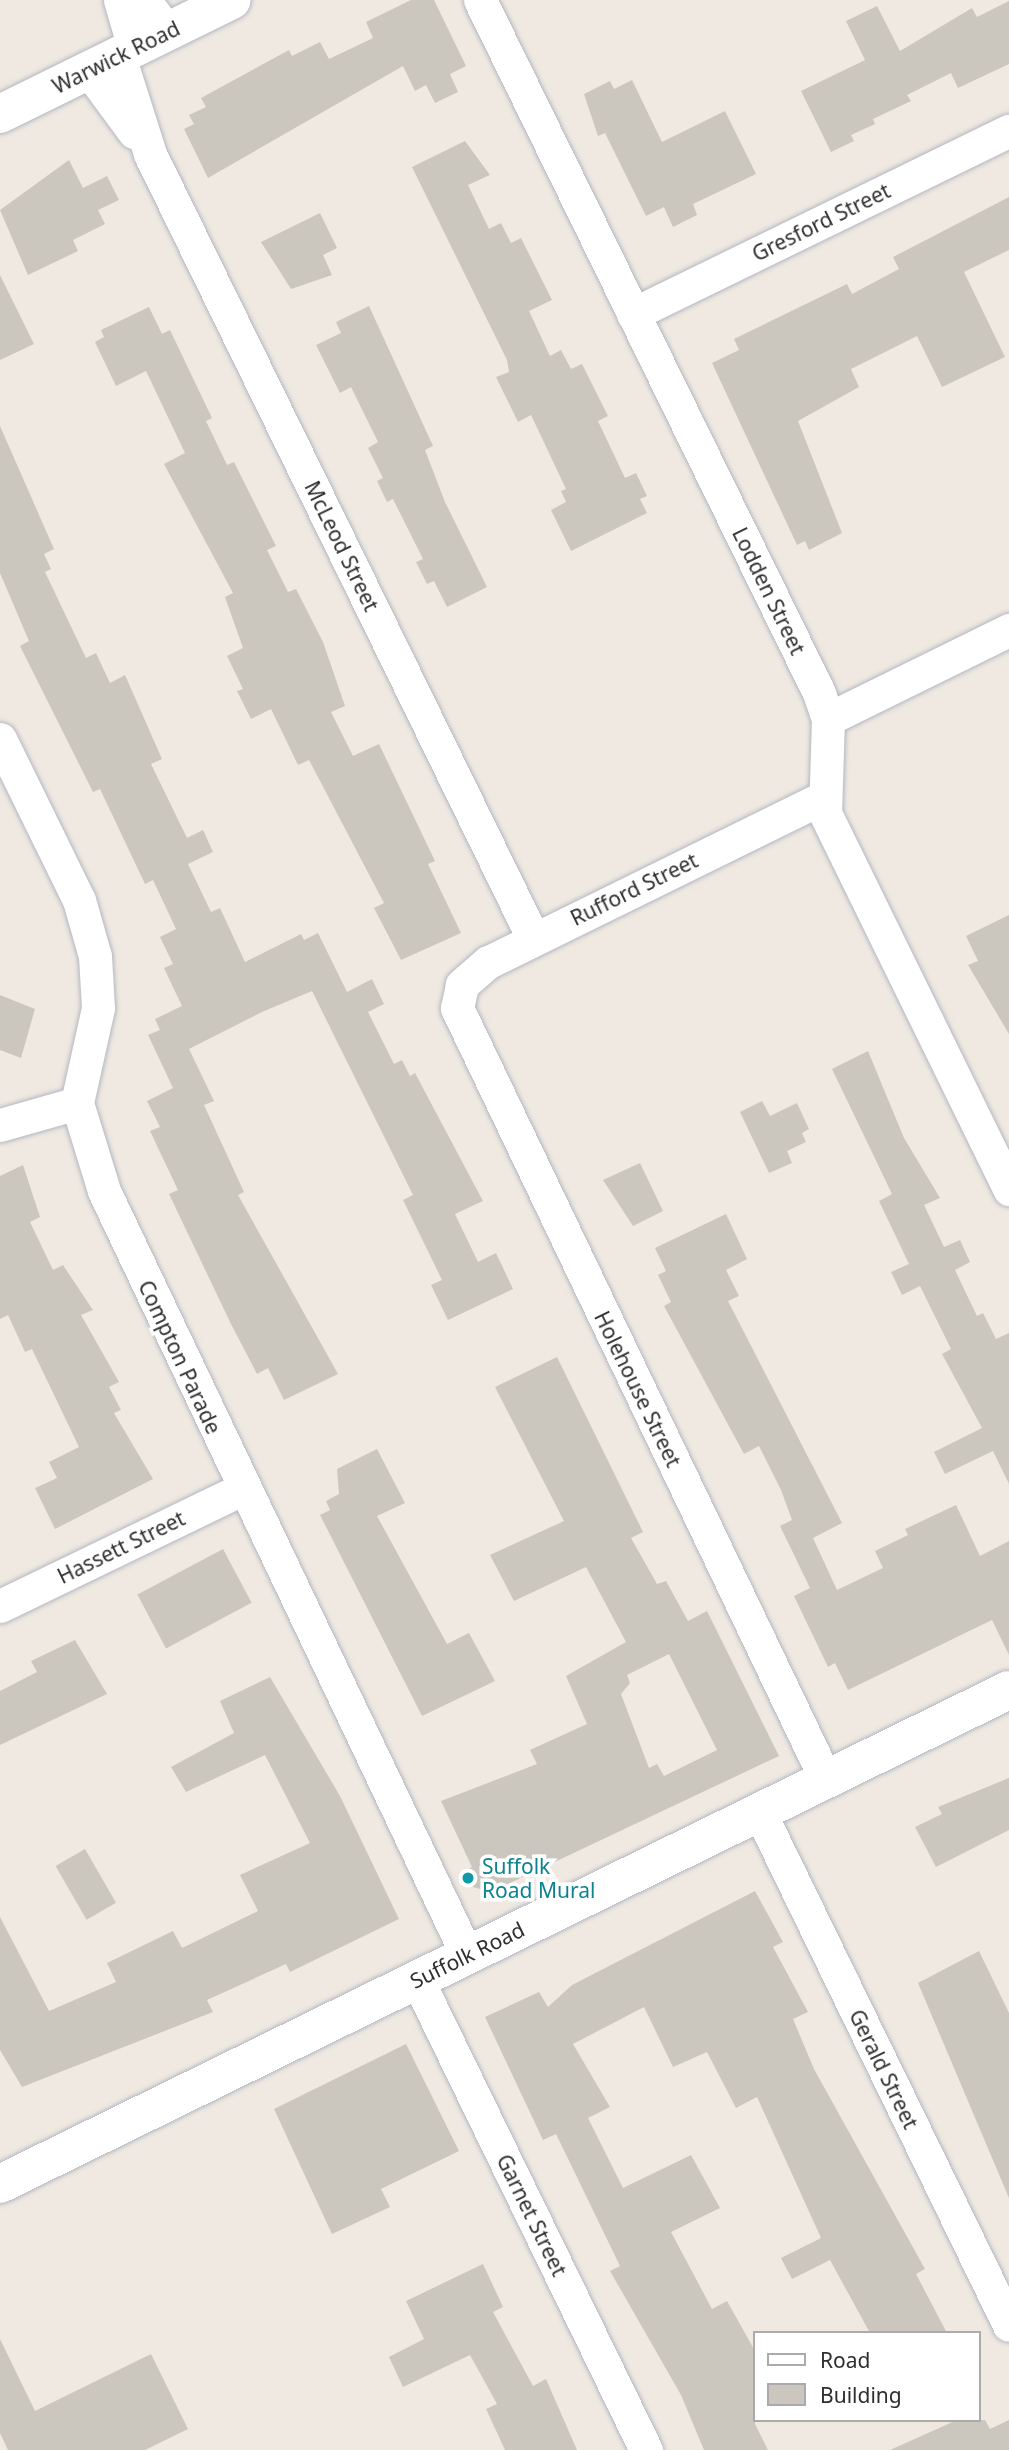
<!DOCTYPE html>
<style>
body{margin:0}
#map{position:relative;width:1009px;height:2450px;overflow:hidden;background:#efe9e1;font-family:"Noto Sans",sans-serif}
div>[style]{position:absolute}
.building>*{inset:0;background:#cbc7bf;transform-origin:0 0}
.roads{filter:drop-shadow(0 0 2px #b4b7c1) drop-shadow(0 0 2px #b4b7c1)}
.minor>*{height:33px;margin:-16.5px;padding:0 16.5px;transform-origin:16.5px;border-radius:16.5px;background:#fff}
.tertiary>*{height:38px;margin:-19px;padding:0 19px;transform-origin:19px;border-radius:19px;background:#fff}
.dots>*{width:19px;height:19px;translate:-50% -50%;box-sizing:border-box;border:4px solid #fff;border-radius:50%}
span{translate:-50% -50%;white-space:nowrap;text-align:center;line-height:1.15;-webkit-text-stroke:7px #fff;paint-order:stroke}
.street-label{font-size:21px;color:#2e2e2e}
.culture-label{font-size:21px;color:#0d838f}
.left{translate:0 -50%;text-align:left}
.legend{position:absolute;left:753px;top:2331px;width:228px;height:91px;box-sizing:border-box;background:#fff;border:2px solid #ababab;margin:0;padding:9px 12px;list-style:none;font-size:21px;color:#2e2e2e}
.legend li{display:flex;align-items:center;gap:14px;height:35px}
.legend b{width:35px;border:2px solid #ababab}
</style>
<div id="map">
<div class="building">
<i style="clip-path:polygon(411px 0,434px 0,466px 66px,450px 74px,458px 92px,435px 103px,426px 85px,415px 91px,403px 66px,208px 178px,184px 129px,194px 124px,189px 115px,206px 107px,201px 98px,289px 50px,292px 56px,320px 42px,329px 59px,373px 38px,366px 22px)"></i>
<i style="clip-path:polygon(1009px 1px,1009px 64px,958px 88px,951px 73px,907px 95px,911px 101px,873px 119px,875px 124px,851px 135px,854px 141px,831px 152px,801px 91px,865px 60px,846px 21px,877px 6px,900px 51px,972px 8px,977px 17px)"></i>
<i style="clip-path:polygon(632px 80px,662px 142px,725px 111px,756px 174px,693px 204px,697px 215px,673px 227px,664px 207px,646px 216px,605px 133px,598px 136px,584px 94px,610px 81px,614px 89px)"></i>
<i style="clip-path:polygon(465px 141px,490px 175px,468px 185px,489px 229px,501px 223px,511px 243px,521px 238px,552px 300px,529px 311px,550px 356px,561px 350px,571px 369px,582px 364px,608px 416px,598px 421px,625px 478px,636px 473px,647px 496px,640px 499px,647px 513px,571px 551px,551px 510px,566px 502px,561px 491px,566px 489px,531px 415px,518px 422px,496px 377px,509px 372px,507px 360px,412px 167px)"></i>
<i style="clip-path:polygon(69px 160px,83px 188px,107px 176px,119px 200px,98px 210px,105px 224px,73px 240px,78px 251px,28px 275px,0 210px)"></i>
<i style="clip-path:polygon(1009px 197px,1009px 250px,964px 272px,1005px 357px,942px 387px,917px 336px,851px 369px,859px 387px,798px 421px,842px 533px,809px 550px,805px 541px,797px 545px,712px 363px,739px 350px,734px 339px,847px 284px,852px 294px,899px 269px,893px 257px)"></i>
<i style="clip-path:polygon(320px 213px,337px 248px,323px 255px,332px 275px,291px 289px,261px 242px)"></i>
<i style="clip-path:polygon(0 275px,34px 344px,0 360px)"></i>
<i style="clip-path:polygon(369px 306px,433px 446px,425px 450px,445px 502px,487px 587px,447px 607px,434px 581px,427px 584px,416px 562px,423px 559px,393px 499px,387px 502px,377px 481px,383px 478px,368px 448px,378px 442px,351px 387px,340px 393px,316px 345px,341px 333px,336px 322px)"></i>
<i style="clip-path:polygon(149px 307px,162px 334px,170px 330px,212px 418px,206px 421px,227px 465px,234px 462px,276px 546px,267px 550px,288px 592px,296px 589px,323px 642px,345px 706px,331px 712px,353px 756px,379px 744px,435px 861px,428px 864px,461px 933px,401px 960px,374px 908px,384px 903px,309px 760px,298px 765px,271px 709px,251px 719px,237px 691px,243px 689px,227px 656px,243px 648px,225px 597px,233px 593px,164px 464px,185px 453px,146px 371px,116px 386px,95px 342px,104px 337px,101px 330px)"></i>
<i style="clip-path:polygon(0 426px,54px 549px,44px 554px,51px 569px,45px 572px,86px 658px,96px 653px,110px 683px,125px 675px,162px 759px,151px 764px,187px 838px,203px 830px,213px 852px,188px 864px,211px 912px,220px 908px,245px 962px,301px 934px,304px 940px,318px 933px,347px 992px,372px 979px,384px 1004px,368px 1012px,394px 1064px,402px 1060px,410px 1076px,415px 1073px,483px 1201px,455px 1214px,478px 1262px,496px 1253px,513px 1289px,448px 1320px,431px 1285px,442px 1280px,403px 1200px,413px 1195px,312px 991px,262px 1012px,189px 1049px,214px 1101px,204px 1105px,244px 1192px,238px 1195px,338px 1374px,284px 1400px,268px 1368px,257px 1374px,231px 1324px,169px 1194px,178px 1190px,150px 1131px,160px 1127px,147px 1101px,173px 1088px,148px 1035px,160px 1030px,155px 1019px,182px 1006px,164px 968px,173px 964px,160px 937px,176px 929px,153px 880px,145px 884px,100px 789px,93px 792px,20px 646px,29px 641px,0 573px)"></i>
<i style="clip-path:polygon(1009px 915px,1009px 1034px,968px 965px,978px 961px,966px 936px)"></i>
<i style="clip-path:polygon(0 995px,35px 1009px,21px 1058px,0 1050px)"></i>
<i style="clip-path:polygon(868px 1051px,904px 1138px,940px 1198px,924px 1205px,944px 1247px,960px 1240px,970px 1262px,955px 1270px,977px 1316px,983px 1313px,996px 1339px,1009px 1333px,1009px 1484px,993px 1451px,945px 1474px,934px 1452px,982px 1428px,942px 1354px,951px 1349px,920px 1286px,902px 1295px,891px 1272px,909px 1264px,879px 1201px,892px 1194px,832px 1069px)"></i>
<i style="clip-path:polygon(762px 1101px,770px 1116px,797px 1103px,809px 1129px,802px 1133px,806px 1142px,787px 1151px,792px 1163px,769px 1173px,740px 1112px)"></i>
<i style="clip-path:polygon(640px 1163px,663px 1211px,633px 1226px,603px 1180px)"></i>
<i style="clip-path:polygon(23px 1165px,40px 1217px,30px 1222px,53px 1270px,63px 1265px,93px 1310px,81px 1315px,119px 1382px,109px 1387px,121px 1410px,114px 1413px,153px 1479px,55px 1529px,35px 1488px,57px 1478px,49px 1462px,79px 1447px,32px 1349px,25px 1352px,8px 1315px,0 1319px,0 1176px)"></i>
<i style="clip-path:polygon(726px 1214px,747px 1259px,726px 1270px,739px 1296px,728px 1301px,842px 1523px,813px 1538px,837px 1590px,883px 1568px,875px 1551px,908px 1535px,905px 1529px,956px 1505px,980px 1556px,1009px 1541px,1009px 1655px,992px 1620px,848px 1690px,835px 1663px,828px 1667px,794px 1596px,810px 1588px,780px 1526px,792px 1520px,781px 1490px,759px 1446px,744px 1454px,664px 1306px,671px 1302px,658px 1275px,666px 1271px,655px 1248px)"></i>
<i style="clip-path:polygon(evenodd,557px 1357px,643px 1532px,631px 1538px,657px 1584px,666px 1581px,688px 1621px,707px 1611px,779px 1756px,491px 1892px,473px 1887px,465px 1871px,472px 1867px,441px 1801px,537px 1764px,530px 1750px,587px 1724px,566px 1676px,626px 1642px,586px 1567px,514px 1601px,490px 1555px,564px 1521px,495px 1387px,557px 1357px,669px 1654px,717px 1750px,664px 1776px,657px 1764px,649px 1768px,621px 1694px,630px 1683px,627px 1675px,669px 1654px)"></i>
<i style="clip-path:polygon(377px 1449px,405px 1503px,377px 1516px,447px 1644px,469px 1633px,495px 1681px,422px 1716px,320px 1515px,330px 1510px,326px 1501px,339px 1494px,337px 1469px)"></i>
<i style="left:223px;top:1549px;width:61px;height:97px;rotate:62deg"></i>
<i style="clip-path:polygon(75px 1640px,107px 1694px,0 1745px,0 1691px,37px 1672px,31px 1661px)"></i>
<i style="clip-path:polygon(270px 1677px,340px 1796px,399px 1919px,290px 1972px,286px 1964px,207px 2000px,213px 2012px,22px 2087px,0 2050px,0 1917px,49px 2011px,116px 1982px,107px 1963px,173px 1931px,182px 1948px,258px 1911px,240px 1875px,310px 1843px,265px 1755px,186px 1792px,171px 1767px,234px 1733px,220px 1701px)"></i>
<i style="clip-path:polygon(1009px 1778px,1009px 1830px,936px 1867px,915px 1827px,942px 1814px,938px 1807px)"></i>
<i style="left:85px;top:1849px;width:62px;height:34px;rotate:60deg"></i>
<i style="clip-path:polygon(755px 1891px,783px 1942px,773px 1947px,808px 2012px,793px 2019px,814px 2069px,925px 2269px,916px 2274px,947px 2333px,870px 2333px,830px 2260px,792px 2279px,781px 2258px,821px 2238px,757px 2097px,736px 2108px,707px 2052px,673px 2067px,644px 2007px,573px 2044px,610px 2107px,588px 2118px,623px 2188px,691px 2155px,720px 2208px,671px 2232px,712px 2309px,727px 2301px,755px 2351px,755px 2424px,768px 2450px,704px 2450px,681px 2395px,610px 2271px,620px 2266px,556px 2134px,543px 2140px,485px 2017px,539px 1992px,548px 2007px,572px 1985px)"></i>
<i style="clip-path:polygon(979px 1951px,1009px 2013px,1009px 2198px,918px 1983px)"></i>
<i style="clip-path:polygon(406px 2044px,459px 2151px,381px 2189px,390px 2207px,332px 2234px,274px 2109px)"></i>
<i style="clip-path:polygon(483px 2264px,503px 2307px,493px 2312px,533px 2386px,546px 2379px,577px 2450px,505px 2450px,486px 2409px,497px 2404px,470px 2355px,403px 2387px,389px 2357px,424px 2339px,406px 2301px)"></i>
<i style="clip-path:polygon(0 2339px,35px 2411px,151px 2354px,188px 2429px,145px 2450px,8px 2450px,0 2433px)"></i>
<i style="clip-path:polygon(957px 2420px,985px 2420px,990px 2429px,1009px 2420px,1009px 2450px,890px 2450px)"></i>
</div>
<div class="roads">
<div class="minor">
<i style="left:120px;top:0;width:50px;rotate:73.7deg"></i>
<i style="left:144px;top:0;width:40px;rotate:53deg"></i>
<i style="left:480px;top:0;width:771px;rotate:63.93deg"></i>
<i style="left:819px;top:693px;width:28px;rotate:71deg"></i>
<i style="left:828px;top:719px;width:94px;rotate:91.8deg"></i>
<i style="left:825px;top:813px;width:419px;rotate:63.9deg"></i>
<i style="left:119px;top:56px;width:103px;rotate:72.4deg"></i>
<i style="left:150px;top:154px;width:873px;rotate:63.96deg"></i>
<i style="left:89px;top:71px;width:76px;rotate:53.6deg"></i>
<i style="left:633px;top:314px;width:418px;rotate:-26deg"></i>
<i style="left:828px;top:719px;width:202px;rotate:-26.2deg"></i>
<i style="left:0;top:739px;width:179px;rotate:63.9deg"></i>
<i style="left:79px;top:900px;width:58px;rotate:74.1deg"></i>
<i style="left:95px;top:956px;width:52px;rotate:86.7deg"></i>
<i style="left:98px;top:1008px;width:97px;rotate:102.5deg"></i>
<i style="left:77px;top:1103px;width:92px;rotate:72.9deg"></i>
<i style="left:104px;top:1191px;width:846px;rotate:64.59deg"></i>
<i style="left:822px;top:798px;width:372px;rotate:153.8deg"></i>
<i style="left:488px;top:962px;width:35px;rotate:139deg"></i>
<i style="left:462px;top:985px;width:24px;rotate:102deg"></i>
<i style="left:457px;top:1008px;width:856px;rotate:64.45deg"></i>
<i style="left:0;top:1125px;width:80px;rotate:-15.9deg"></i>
<i style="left:0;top:1606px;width:269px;rotate:-25.8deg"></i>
<i style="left:760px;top:1813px;width:569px;rotate:64.07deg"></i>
<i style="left:417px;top:1979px;width:524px;rotate:64.07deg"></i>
</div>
<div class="tertiary">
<i style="left:0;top:114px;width:258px;rotate:-26.2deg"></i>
<i style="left:0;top:2184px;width:1123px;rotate:-26.09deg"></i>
</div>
</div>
<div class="dots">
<i style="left:468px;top:1878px;background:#0f9aa8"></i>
</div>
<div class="street-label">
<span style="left:116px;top:57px;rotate:-26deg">Warwick Road</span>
<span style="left:821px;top:222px;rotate:-26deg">Gresford Street</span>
<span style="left:342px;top:546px;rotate:64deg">McLeod Street</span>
<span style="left:769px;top:591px;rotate:64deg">Lodden Street</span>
<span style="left:634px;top:889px;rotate:-26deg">Rufford Street</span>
<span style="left:180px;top:1357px;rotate:65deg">Compton Parade</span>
<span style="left:638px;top:1389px;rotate:64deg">Holehouse Street</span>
<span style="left:121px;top:1547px;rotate:-26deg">Hassett Street</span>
<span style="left:467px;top:1955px;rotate:-26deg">Suffolk Road</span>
<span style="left:884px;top:2069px;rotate:64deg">Gerald Street</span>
<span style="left:532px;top:2215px;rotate:64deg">Garnet Street</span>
</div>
<div class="culture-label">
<span class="left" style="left:482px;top:1878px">Suffolk<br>Road Mural</span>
</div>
<ul class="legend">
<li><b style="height:9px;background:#fff"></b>Road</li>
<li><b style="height:19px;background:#cbc7bf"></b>Building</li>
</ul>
</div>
